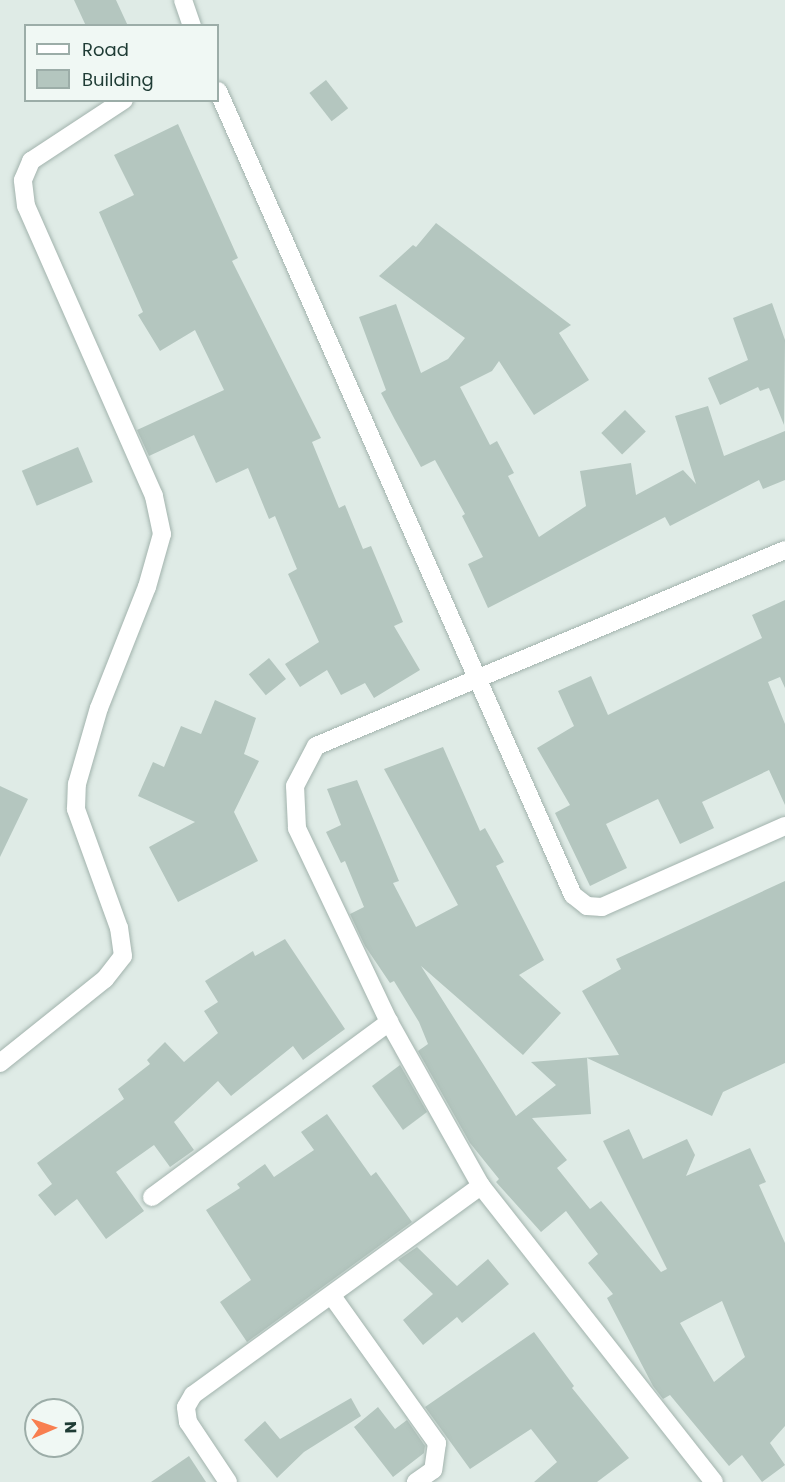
<!DOCTYPE html>
<style>
body{margin:0}
#map{position:relative;width:785px;height:1482px;overflow:hidden;background:#dfebe6;font-family:Poppins,sans-serif}
div>[style]{position:absolute}
.building>*{inset:0;background:#b4c6bf;transform-origin:0 0}
.roads{filter:drop-shadow(0 0 2px #a2b3ad) drop-shadow(0 0 2px #a2b3ad)}
.minor>*{height:18px;margin:-9px;padding:0 9px;transform-origin:9px;border-radius:9px;background:#fff}
span{translate:-50% -50%;white-space:nowrap;text-align:center;line-height:1.15;-webkit-text-stroke:6px #f0f8f4;paint-order:stroke}
.legend{position:absolute;left:24px;top:24px;width:195px;height:78px;box-sizing:border-box;background:#f0f8f4;border:2px solid #9cada8;margin:0;padding:8px 10px;list-style:none;font-size:18px;color:#1f3c35}
.legend li{display:flex;align-items:center;gap:12px;height:30px}
.legend b{width:30px;border:2px solid #9cada8}
.north{position:absolute;left:24px;top:1398px;width:60px;height:60px;box-sizing:border-box;background:#f0f8f4;border:2px solid #9cada8;border-radius:50%;rotate:88deg;font-size:16px;font-weight:700;line-height:24px;text-align:center;color:#1f3c35}
.north::after{content:'';display:block;margin:auto;width:21px;height:27px;background:#f87f50;clip-path:polygon(50% 0,100% 100%,50% 72%,0 100%)}
</style>
<div id="map">
<div class="building">
<i style="clip-path:polygon(74px 0,116px 0,128px 26px,86px 26px)"></i>
<i style="left:326px;top:80px;width:36px;height:21px;rotate:52deg"></i>
<i style="clip-path:polygon(178px 124px,238px 258px,232px 261px,321px 438px,312px 442px,339px 508px,345px 505px,363px 549px,371px 546px,403px 622px,394px 626px,420px 670px,374px 698px,365px 683px,341px 695px,327px 670px,300px 687px,285px 664px,319px 642px,288px 574px,297px 569px,275px 516px,269px 519px,248px 468px,216px 483px,194px 435px,149px 456px,137px 430px,224px 390px,195px 330px,160px 351px,138px 315px,143px 312px,99px 212px,134px 195px,114px 155px)"></i>
<i style="clip-path:polygon(436px 223px,571px 325px,559px 333px,589px 380px,534px 415px,499px 361px,492px 371px,460px 387px,490px 445px,497px 441px,514px 473px,508px 476px,539px 537px,586px 506px,580px 471px,631px 463px,636px 495px,683px 470px,696px 484px,675px 416px,708px 406px,724px 456px,785px 431px,785px 480px,763px 489px,759px 480px,670px 526px,665px 517px,488px 608px,468px 564px,483px 557px,462px 516px,465px 514px,435px 460px,421px 467px,395px 420px,381px 393px,386px 390px,359px 317px,396px 304px,421px 373px,448px 359px,465px 338px,379px 276px,413px 245px,416px 247px)"></i>
<i style="clip-path:polygon(772px 303px,785px 340px,784px 425px,769px 388px,760px 391px,758px 387px,720px 405px,708px 378px,748px 360px,733px 318px)"></i>
<i style="left:625px;top:410px;width:30px;height:33px;rotate:46deg"></i>
<i style="left:78px;top:447px;width:38px;height:61px;rotate:67deg"></i>
<i style="clip-path:polygon(785px 600px,785px 688px,780px 677px,768px 682px,785px 724px,785px 805px,769px 770px,702px 802px,714px 828px,680px 844px,658px 799px,606px 824px,627px 868px,590px 886px,555px 813px,570px 805px,537px 748px,574px 726px,558px 691px,591px 676px,608px 715px,762px 638px,752px 615px)"></i>
<i style="left:269px;top:658px;width:27px;height:26px;rotate:51deg"></i>
<i style="clip-path:polygon(215px 700px,256px 718px,244px 754px,259px 761px,234px 812px,258px 861px,178px 902px,149px 847px,195px 822px,138px 796px,153px 762px,164px 767px,181px 726px,201px 734px)"></i>
<i style="clip-path:polygon(evenodd,443px 747px,480px 831px,485px 828px,504px 862px,496px 866px,544px 960px,519px 975px,561px 1013px,523px 1055px,421px 966px,516px 1116px,556px 1085px,531px 1062px,619px 1055px,582px 991px,621px 969px,616px 959px,785px 881px,785px 1063px,723px 1092px,712px 1116px,587px 1058px,591px 1114px,532px 1118px,567px 1160px,557px 1168px,590px 1209px,601px 1201px,661px 1272px,667px 1269px,603px 1141px,629px 1129px,643px 1159px,687px 1139px,695px 1155px,686px 1176px,750px 1148px,766px 1182px,759px 1185px,785px 1243px,785px 1426px,770px 1443px,785px 1465px,762px 1482px,742px 1455px,729px 1466px,670px 1395px,663px 1399px,653px 1386px,607px 1298px,613px 1294px,588px 1263px,598px 1254px,566px 1211px,541px 1232px,496px 1182px,499px 1179px,470px 1143px,418px 1051px,428px 1044px,419px 1022px,394px 981px,390px 983px,365px 946px,350px 914px,364px 907px,345px 861px,341px 863px,326px 832px,341px 825px,327px 789px,357px 780px,399px 881px,393px 883px,416px 927px,458px 905px,384px 769px,443px 747px,722px 1301px,745px 1357px,714px 1382px,680px 1323px,722px 1301px)"></i>
<i style="clip-path:polygon(0 786px,28px 799px,0 857px)"></i>
<i style="clip-path:polygon(285px 939px,345px 1029px,303px 1060px,293px 1046px,231px 1096px,218px 1081px,174px 1122px,194px 1150px,170px 1167px,154px 1145px,116px 1172px,144px 1211px,106px 1239px,77px 1199px,55px 1216px,38px 1195px,52px 1184px,37px 1163px,124px 1099px,118px 1089px,150px 1064px,147px 1060px,165px 1042px,184px 1062px,218px 1033px,204px 1011px,218px 1002px,205px 981px,253px 951px,255px 956px)"></i>
<i style="clip-path:polygon(400px 1065px,427px 1112px,403px 1130px,372px 1086px)"></i>
<i style="clip-path:polygon(327px 1114px,371px 1176px,376px 1172px,412px 1222px,247px 1342px,220px 1302px,251px 1280px,206px 1210px,240px 1188px,237px 1184px,265px 1164px,274px 1177px,314px 1150px,301px 1132px)"></i>
<i style="clip-path:polygon(417px 1247px,457px 1286px,488px 1259px,509px 1284px,462px 1323px,457px 1317px,423px 1345px,403px 1320px,433px 1294px,398px 1260px)"></i>
<i style="clip-path:polygon(534px 1332px,574px 1386px,572px 1388px,629px 1458px,597px 1482px,534px 1482px,557px 1462px,531px 1429px,470px 1469px,425px 1407px)"></i>
<i style="clip-path:polygon(351px 1398px,361px 1416px,304px 1452px,277px 1478px,244px 1440px,265px 1421px,280px 1439px)"></i>
<i style="clip-path:polygon(378px 1407px,395px 1429px,407px 1420px,425px 1446px,424px 1453px,393px 1477px,354px 1427px)"></i>
<i style="clip-path:polygon(189px 1456px,206px 1482px,151px 1482px)"></i>
</div>
<div class="roads">
<div class="minor">
<i style="left:183px;top:0;width:28px;rotate:71deg"></i>
<i style="left:218px;top:91px;width:879px;rotate:66.18deg"></i>
<i style="left:573px;top:895px;width:18px;rotate:38deg"></i>
<i style="left:587px;top:906px;width:15px;rotate:4deg"></i>
<i style="left:602px;top:907px;width:200px;rotate:-23.9deg"></i>
<i style="left:0;top:1063px;width:134px;rotate:-38.7deg"></i>
<i style="left:105px;top:979px;width:29px;rotate:-52deg"></i>
<i style="left:123px;top:956px;width:28px;rotate:-98deg"></i>
<i style="left:119px;top:928px;width:127px;rotate:-109.9deg"></i>
<i style="left:76px;top:809px;width:25px;rotate:-88deg"></i>
<i style="left:77px;top:784px;width:79px;rotate:-73.9deg"></i>
<i style="left:99px;top:708px;width:130px;rotate:-68.4deg"></i>
<i style="left:147px;top:587px;width:55px;rotate:-74.2deg"></i>
<i style="left:162px;top:534px;width:39px;rotate:-102deg"></i>
<i style="left:154px;top:496px;width:317px;rotate:-113.8deg"></i>
<i style="left:26px;top:206px;width:26px;rotate:-97deg"></i>
<i style="left:23px;top:180px;width:21px;rotate:-67deg"></i>
<i style="left:31px;top:161px;width:111px;rotate:-33.3deg"></i>
<i style="left:152px;top:1197px;width:295px;rotate:-36.4deg"></i>
<i style="left:332px;top:1296px;width:181px;rotate:54.5deg"></i>
<i style="left:437px;top:1443px;width:27px;rotate:98deg"></i>
<i style="left:433px;top:1470px;width:21px;rotate:145deg"></i>
<i style="left:228px;top:1482px;width:72px;rotate:-123.7deg"></i>
<i style="left:188px;top:1422px;width:15px;rotate:-98deg"></i>
<i style="left:186px;top:1407px;width:14px;rotate:-60deg"></i>
<i style="left:193px;top:1395px;width:356px;rotate:-36deg"></i>
<i style="left:714px;top:1482px;width:377px;rotate:-128.2deg"></i>
<i style="left:481px;top:1186px;width:188px;rotate:-119.3deg"></i>
<i style="left:389px;top:1022px;width:215px;rotate:-115.4deg"></i>
<i style="left:297px;top:828px;width:42px;rotate:-92.7deg"></i>
<i style="left:295px;top:786px;width:45px;rotate:-62.3deg"></i>
<i style="left:316px;top:746px;width:508px;rotate:-22.68deg"></i>
</div>
</div>
<ul class="legend">
<li><b style="height:8px;background:#fff"></b>Road</li>
<li><b style="height:16px;background:#b4c6bf"></b>Building</li>
</ul>
<div class="north">N</div>
</div>
